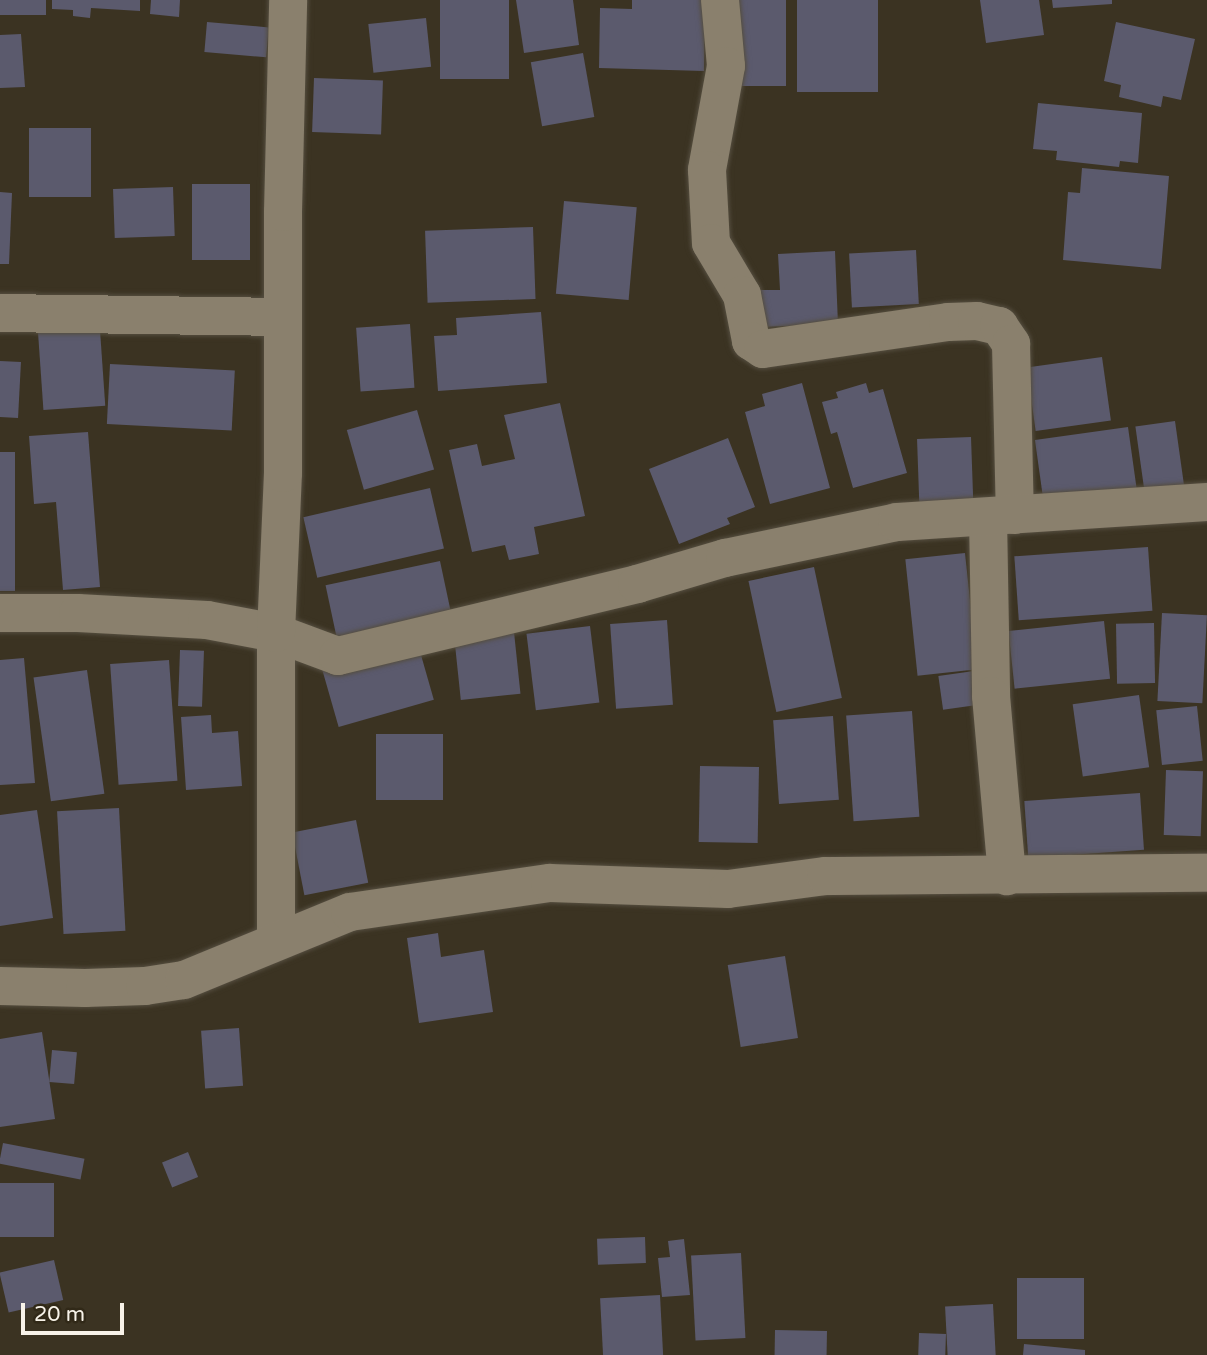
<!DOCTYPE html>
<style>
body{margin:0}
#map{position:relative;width:1207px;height:1355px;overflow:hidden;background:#3b3322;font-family:"Varela Round",sans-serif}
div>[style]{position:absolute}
.building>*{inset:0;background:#5b5a6d;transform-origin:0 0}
.roads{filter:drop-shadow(0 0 2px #554e40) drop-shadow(0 0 2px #554e40)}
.minor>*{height:38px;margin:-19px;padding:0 19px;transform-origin:19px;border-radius:19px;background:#8a806d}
span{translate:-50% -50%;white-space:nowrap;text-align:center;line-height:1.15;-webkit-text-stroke:5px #312918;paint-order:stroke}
.scale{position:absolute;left:21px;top:1303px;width:103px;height:32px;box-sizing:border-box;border:4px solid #f8f3e9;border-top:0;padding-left:9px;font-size:21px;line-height:24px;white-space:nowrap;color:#f8f3e9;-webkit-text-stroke:5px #312918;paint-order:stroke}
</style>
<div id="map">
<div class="building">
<i style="left:0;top:0;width:46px;height:15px"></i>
<i style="clip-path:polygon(52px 0,140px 0,140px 11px,91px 8px,90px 18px,73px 16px,73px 10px,52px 9px)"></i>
<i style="clip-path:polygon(151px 0,180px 0,179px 17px,150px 14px)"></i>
<i style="left:440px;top:0;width:69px;height:79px"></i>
<i style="clip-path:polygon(516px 0,573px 0,579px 45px,524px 53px)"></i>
<i style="clip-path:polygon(632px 0,705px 0,704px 71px,599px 68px,600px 8px,632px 9px)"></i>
<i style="left:737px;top:0;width:49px;height:86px"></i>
<i style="left:797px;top:0;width:81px;height:92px"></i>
<i style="clip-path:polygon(980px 0,1039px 0,1044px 35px,986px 43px)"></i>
<i style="clip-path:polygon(1052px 0,1112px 0,1112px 4px,1053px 8px)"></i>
<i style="left:426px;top:18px;width:49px;height:58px;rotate:84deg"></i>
<i style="left:207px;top:22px;width:62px;height:30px;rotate:5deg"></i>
<i style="clip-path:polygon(1116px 22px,1195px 39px,1181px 100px,1163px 96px,1161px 107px,1119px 97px,1121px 85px,1104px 81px)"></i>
<i style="clip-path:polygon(21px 34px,25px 87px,0 88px,0 35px)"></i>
<i style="left:583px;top:53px;width:65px;height:53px;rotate:80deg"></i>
<i style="left:314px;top:78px;width:69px;height:54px;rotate:2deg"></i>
<i style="clip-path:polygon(1038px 103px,1142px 113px,1138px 163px,1120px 161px,1119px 167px,1056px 160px,1057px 151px,1033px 149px)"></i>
<i style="left:29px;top:128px;width:62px;height:69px"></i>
<i style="clip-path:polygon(1082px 168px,1169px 176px,1161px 269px,1063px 260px,1068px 192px,1080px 193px)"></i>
<i style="left:192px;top:184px;width:58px;height:76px"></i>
<i style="left:173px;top:187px;width:49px;height:60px;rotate:88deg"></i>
<i style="clip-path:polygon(0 192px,12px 193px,9px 264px,0 264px)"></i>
<i style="left:564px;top:201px;width:73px;height:93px;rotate:5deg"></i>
<i style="left:533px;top:227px;width:72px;height:108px;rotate:88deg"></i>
<i style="left:916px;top:250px;width:54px;height:67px;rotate:87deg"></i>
<i style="clip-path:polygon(835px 251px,838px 324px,761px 327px,759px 290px,780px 290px,778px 254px)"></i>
<i style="clip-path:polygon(541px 312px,547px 383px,438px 391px,434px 336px,457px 335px,456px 318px)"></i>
<i style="left:99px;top:316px;width:90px;height:62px;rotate:86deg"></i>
<i style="left:410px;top:324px;width:64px;height:54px;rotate:86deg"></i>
<i style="left:1102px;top:357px;width:64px;height:76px;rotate:82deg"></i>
<i style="left:0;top:361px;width:21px;height:56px;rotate:3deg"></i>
<i style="left:110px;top:364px;width:125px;height:60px;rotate:3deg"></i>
<i style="clip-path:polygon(802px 383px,830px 488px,770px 504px,745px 412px,765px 406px,762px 394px)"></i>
<i style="clip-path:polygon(866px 383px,869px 393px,883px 389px,907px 473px,853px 488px,837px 432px,831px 434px,822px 402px,838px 398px,836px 392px)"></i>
<i style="clip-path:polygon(560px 403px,585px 516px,534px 527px,539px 554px,509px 560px,505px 545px,472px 552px,449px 450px,477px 444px,482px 466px,515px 459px,504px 415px)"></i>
<i style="left:417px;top:410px;width:62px;height:73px;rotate:74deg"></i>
<i style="left:1175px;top:421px;width:66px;height:40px;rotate:82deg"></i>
<i style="left:1128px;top:427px;width:64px;height:94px;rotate:82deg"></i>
<i style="clip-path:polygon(88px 432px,100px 587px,63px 590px,56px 502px,34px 504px,29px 436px)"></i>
<i style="left:971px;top:437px;width:65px;height:54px;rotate:88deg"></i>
<i style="clip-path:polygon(728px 438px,755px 507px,727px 518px,730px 524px,679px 544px,649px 469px)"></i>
<i style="left:0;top:452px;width:15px;height:139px"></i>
<i style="left:430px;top:488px;width:62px;height:130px;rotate:77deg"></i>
<i style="left:1148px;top:547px;width:64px;height:134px;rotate:86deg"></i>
<i style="left:965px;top:553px;width:117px;height:60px;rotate:84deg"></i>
<i style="left:440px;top:561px;width:55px;height:117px;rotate:78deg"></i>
<i style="left:814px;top:567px;width:134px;height:67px;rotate:78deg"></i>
<i style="left:1162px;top:613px;width:45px;height:88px;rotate:3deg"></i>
<i style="left:667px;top:620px;width:85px;height:57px;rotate:86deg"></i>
<i style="left:1104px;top:621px;width:58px;height:96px;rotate:84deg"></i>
<i style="left:1154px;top:623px;width:60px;height:38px;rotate:89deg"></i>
<i style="left:590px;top:626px;width:77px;height:64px;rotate:83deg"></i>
<i style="left:514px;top:632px;width:62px;height:60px;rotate:84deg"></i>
<i style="left:417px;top:641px;width:61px;height:99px;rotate:74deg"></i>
<i style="left:180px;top:650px;width:24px;height:56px;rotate:2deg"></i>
<i style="clip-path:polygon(24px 658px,35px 783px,0 785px,0 660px)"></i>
<i style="left:169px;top:660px;width:121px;height:59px;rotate:86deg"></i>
<i style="left:87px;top:670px;width:125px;height:54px;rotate:82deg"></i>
<i style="left:974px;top:671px;width:34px;height:36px;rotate:82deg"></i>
<i style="left:1139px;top:695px;width:73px;height:67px;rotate:82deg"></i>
<i style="left:1197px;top:706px;width:55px;height:41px;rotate:84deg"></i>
<i style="left:912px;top:711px;width:106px;height:66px;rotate:86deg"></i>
<i style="clip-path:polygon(211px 715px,212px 733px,238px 731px,242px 786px,186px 790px,181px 717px)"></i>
<i style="left:833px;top:716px;width:84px;height:60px;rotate:86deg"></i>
<i style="left:376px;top:734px;width:67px;height:66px"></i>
<i style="left:700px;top:766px;width:59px;height:76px;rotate:1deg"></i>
<i style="left:1166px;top:770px;width:37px;height:65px;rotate:2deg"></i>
<i style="left:1140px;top:793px;width:57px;height:116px;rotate:86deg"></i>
<i style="left:119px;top:808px;width:123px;height:62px;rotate:87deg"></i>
<i style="clip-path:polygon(37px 810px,53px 918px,0 926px,0 815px)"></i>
<i style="left:356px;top:820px;width:64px;height:65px;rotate:79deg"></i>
<i style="clip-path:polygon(438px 933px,441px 957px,484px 950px,493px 1012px,419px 1023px,407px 938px)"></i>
<i style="left:785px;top:956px;width:83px;height:58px;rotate:81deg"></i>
<i style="left:239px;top:1028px;width:58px;height:38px;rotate:86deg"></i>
<i style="clip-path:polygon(42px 1032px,55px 1119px,0 1127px,0 1039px)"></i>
<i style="left:52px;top:1050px;width:25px;height:32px;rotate:5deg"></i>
<i style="left:3px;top:1143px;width:83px;height:21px;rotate:11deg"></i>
<i style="left:188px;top:1152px;width:27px;height:28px;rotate:68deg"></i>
<i style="left:0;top:1183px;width:54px;height:54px"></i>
<i style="left:645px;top:1237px;width:26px;height:48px;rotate:88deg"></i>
<i style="clip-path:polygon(684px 1239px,690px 1295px,662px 1297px,658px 1258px,670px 1257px,668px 1241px)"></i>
<i style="left:741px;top:1253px;width:85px;height:50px;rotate:87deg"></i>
<i style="left:54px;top:1260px;width:41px;height:56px;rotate:77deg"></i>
<i style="left:1017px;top:1278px;width:67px;height:61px"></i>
<i style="left:660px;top:1295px;width:60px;height:60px;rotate:87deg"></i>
<i style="left:993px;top:1304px;width:51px;height:48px;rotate:87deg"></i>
<i style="left:775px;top:1330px;width:52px;height:25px;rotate:1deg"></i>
<i style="left:919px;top:1333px;width:27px;height:22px;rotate:2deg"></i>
<i style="clip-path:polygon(1024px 1344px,1085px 1350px,1085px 1355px,1023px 1355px)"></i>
</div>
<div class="roads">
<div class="minor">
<i style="left:720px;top:0;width:66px;rotate:84.8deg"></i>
<i style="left:726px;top:66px;width:106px;rotate:100.4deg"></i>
<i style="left:707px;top:170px;width:73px;rotate:86.9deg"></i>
<i style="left:711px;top:243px;width:61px;rotate:59.2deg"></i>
<i style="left:742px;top:295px;width:47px;rotate:78.9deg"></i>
<i style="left:751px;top:341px;width:14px;rotate:34deg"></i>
<i style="left:763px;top:349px;width:187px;rotate:-8.3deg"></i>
<i style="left:948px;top:322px;width:29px;rotate:-2deg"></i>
<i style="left:977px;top:321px;width:23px;rotate:13deg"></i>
<i style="left:999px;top:326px;width:22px;rotate:56deg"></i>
<i style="left:1011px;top:344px;width:171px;rotate:88.7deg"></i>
<i style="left:0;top:313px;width:282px;rotate:0.8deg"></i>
<i style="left:988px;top:517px;width:179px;rotate:89deg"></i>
<i style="left:991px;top:696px;width:181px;rotate:84.9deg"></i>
<i style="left:0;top:613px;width:78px"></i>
<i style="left:78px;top:613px;width:129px;rotate:3.1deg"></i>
<i style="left:207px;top:620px;width:70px;rotate:10.7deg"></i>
<i style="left:276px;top:633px;width:66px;rotate:20.4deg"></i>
<i style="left:338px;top:656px;width:308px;rotate:-13.5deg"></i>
<i style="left:637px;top:584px;width:92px;rotate:-16.5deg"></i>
<i style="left:725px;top:558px;width:176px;rotate:-11.8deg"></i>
<i style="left:897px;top:522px;width:311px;rotate:-3.7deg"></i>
<i style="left:276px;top:941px;width:308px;rotate:-90deg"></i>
<i style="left:276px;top:633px;width:160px;rotate:-87.5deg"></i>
<i style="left:283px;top:473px;width:261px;rotate:-90deg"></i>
<i style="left:283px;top:212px;width:212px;rotate:-88.6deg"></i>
<i style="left:0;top:986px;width:85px;rotate:1.3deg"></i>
<i style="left:85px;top:988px;width:60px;rotate:-1.9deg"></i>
<i style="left:145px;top:986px;width:39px;rotate:-9deg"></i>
<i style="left:184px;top:980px;width:179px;rotate:-22.3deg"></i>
<i style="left:350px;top:912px;width:202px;rotate:-8.3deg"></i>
<i style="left:550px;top:883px;width:178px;rotate:1.9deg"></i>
<i style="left:728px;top:889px;width:99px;rotate:-7.6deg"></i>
<i style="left:826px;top:876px;width:381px;rotate:-0.5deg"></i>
</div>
</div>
<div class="scale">20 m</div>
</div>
